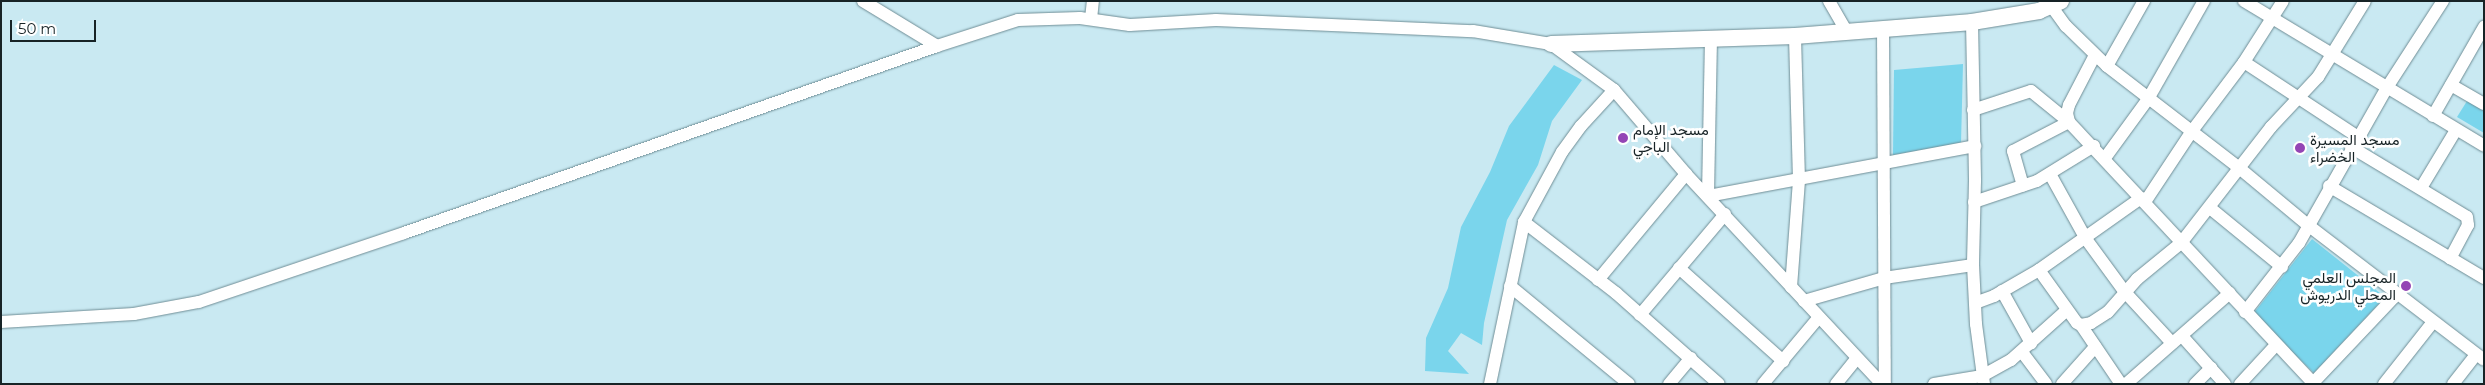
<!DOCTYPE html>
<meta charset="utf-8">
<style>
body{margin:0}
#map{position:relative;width:2485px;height:385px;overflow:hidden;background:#c9e9f2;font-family:Montserrat,Vazirmatn,sans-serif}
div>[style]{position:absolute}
.green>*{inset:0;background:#7ad5ec}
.roads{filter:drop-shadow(0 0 1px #6f8d95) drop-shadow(0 0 1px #6f8d95)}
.minor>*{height:12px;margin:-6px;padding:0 6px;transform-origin:6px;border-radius:6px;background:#fff}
.tertiary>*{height:16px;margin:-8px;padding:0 8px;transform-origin:8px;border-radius:8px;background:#fff}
.dots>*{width:14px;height:14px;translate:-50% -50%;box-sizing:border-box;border:2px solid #fff;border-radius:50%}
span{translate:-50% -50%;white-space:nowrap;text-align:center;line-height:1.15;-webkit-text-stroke:5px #fff;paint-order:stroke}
.poi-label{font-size:15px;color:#172326}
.left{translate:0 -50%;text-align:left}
.right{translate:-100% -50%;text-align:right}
.frame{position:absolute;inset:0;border:2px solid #172326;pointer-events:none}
.scale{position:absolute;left:10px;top:20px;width:86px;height:22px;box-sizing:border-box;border:2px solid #172326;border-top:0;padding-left:6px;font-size:15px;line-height:18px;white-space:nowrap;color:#172326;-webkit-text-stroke:4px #fff;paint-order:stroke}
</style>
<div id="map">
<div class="green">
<i style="clip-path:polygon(1963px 64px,1961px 143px,1893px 155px,1894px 70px)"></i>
<i style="clip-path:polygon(1554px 65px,1582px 80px,1552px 121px,1538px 165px,1507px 220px,1484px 323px,1482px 345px,1461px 333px,1448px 351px,1469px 374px,1425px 371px,1426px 338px,1448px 288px,1461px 227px,1490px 172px,1509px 126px)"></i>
<i style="clip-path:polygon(2467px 101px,2484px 110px,2484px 133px,2457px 117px)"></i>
<i style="clip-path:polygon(2312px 239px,2385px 297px,2314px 373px,2253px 314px)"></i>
</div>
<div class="roads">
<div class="minor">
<i style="left:863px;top:1px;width:87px;rotate:31.3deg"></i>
<i style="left:1829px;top:1px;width:34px;rotate:60deg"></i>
<i style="left:2244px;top:1px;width:280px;rotate:31.1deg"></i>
<i style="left:2052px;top:7px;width:24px;rotate:54deg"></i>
<i style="left:2066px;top:26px;width:57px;rotate:44.3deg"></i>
<i style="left:2107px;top:66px;width:165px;rotate:37.6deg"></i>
<i style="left:2238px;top:167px;width:92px;rotate:39.7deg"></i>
<i style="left:2309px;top:226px;width:220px;rotate:37.4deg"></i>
<i style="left:1091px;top:19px;width:18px;rotate:-84deg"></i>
<i style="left:1972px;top:22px;width:159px;rotate:88.9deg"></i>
<i style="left:1975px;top:181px;width:84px;rotate:91.4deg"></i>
<i style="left:1973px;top:265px;width:59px;rotate:87.1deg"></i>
<i style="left:1976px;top:324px;width:61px;rotate:82.4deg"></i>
<i style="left:1883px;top:29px;width:355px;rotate:89.7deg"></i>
<i style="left:1711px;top:38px;width:158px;rotate:91.1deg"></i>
<i style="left:1708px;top:196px;width:272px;rotate:-10.6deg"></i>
<i style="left:2095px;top:55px;width:56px;rotate:117.5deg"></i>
<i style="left:2069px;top:105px;width:8px;rotate:104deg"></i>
<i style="left:2067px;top:113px;width:9px;rotate:77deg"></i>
<i style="left:2069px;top:122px;width:357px;rotate:46.9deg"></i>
<i style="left:2244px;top:62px;width:136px;rotate:33.3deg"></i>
<i style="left:2107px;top:66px;width:75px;rotate:-60.4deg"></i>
<i style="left:2451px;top:85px;width:38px;rotate:30deg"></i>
<i style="left:1973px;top:110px;width:61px;rotate:-18.1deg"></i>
<i style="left:2031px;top:91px;width:49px;rotate:39.2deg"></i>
<i style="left:2069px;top:122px;width:63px;rotate:152.6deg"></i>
<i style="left:2013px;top:151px;width:36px;rotate:74deg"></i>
<i style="left:2433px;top:116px;width:103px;rotate:-60.2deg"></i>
<i style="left:2351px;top:147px;width:135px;rotate:31.1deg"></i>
<i style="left:2467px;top:217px;width:8px;rotate:83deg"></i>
<i style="left:2468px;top:225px;width:38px;rotate:118deg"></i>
<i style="left:2105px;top:158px;width:73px;rotate:-53.9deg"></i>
<i style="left:2148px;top:99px;width:113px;rotate:-60.3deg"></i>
<i style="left:2050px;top:174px;width:74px;rotate:61deg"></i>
<i style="left:2086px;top:239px;width:64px;rotate:53.8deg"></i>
<i style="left:2124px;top:291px;width:71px;rotate:47.3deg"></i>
<i style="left:2329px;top:186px;width:180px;rotate:30.7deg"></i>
<i style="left:2421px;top:188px;width:68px;rotate:-58.9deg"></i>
<i style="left:1974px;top:202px;width:66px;rotate:-18.4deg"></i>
<i style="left:2037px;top:181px;width:67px;rotate:-31.6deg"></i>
<i style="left:2145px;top:202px;width:85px;rotate:-56.5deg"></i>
<i style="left:2192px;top:131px;width:86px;rotate:-53deg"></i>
<i style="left:2244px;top:62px;width:72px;rotate:-57.4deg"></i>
<i style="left:2210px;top:208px;width:93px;rotate:39.3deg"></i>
<i style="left:1524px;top:222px;width:116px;rotate:37.7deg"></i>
<i style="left:1616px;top:293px;width:137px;rotate:41.5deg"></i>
<i style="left:1679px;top:268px;width:140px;rotate:41.8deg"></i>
<i style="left:2039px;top:270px;width:65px;rotate:54.4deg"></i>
<i style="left:2077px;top:323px;width:4px;rotate:27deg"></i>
<i style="left:2081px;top:325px;width:10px;rotate:-11deg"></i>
<i style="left:2091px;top:323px;width:20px;rotate:-33deg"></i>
<i style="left:2108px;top:312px;width:44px;rotate:-48.7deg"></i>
<i style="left:2137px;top:279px;width:57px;rotate:-39.3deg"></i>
<i style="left:2181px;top:243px;width:147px;rotate:-52.2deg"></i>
<i style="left:2271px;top:127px;width:69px;rotate:-46.8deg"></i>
<i style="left:2318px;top:77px;width:89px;rotate:-58.3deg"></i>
<i style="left:1598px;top:280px;width:138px;rotate:-50.3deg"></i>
<i style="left:1510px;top:286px;width:154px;rotate:39.5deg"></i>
<i style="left:1791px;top:287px;width:107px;rotate:-85.7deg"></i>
<i style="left:1799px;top:180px;width:144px;rotate:-91.6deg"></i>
<i style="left:2002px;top:291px;width:60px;rotate:60.9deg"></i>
<i style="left:1804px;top:301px;width:83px;rotate:-16deg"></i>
<i style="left:1884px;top:278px;width:90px;rotate:-8.3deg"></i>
<i style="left:1975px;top:303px;width:20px;rotate:-20deg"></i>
<i style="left:1994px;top:296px;width:52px;rotate:-30deg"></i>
<i style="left:2039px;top:270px;width:125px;rotate:-35.2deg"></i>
<i style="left:2245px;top:312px;width:88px;rotate:-52deg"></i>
<i style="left:2299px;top:243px;width:177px;rotate:-60.5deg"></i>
<i style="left:2386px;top:89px;width:105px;rotate:-57.1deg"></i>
<i style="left:1640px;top:315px;width:132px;rotate:-49.9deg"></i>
<i style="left:1px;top:322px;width:133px;rotate:-3.4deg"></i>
<i style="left:134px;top:314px;width:66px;rotate:-10.5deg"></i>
<i style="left:199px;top:302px;width:216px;rotate:-18.6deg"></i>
<i style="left:404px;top:233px;width:565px;rotate:-19.33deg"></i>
<i style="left:937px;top:46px;width:85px;rotate:-17.8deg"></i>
<i style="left:1018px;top:20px;width:62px;rotate:-1.8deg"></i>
<i style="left:1080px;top:18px;width:50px;rotate:8deg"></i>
<i style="left:1130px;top:25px;width:86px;rotate:-3.3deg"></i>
<i style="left:1216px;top:20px;width:257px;rotate:2.5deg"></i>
<i style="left:1473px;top:31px;width:79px;rotate:9.5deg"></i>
<i style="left:1551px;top:44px;width:78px;rotate:36.1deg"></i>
<i style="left:1614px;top:90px;width:111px;rotate:49.4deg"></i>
<i style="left:1686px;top:174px;width:287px;rotate:47deg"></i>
<i style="left:2081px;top:325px;width:71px;rotate:55.9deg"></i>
<i style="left:2182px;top:336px;width:64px;rotate:48.1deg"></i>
<i style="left:2022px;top:352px;width:40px;rotate:53deg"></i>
<i style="left:1490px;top:384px;width:166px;rotate:-78.1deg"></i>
<i style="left:1524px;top:222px;width:80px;rotate:-61.5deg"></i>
<i style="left:1562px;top:152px;width:32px;rotate:-54deg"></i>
<i style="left:1581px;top:126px;width:49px;rotate:-47.5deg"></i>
<i style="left:1669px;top:384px;width:34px;rotate:-50deg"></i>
<i style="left:1763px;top:384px;width:87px;rotate:-50.1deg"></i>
<i style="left:1836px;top:384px;width:32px;rotate:-51deg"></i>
<i style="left:1934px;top:384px;width:49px;rotate:-9.5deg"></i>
<i style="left:1982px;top:376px;width:33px;rotate:-29deg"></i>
<i style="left:2011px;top:360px;width:75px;rotate:-41.8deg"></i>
<i style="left:2062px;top:384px;width:50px;rotate:-48.3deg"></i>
<i style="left:2126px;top:384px;width:138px;rotate:-41.2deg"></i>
<i style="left:2195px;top:384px;width:23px;rotate:-45deg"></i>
<i style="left:2240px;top:384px;width:53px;rotate:-47.3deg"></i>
<i style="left:2312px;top:384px;width:124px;rotate:-46.6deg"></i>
<i style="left:2384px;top:384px;width:79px;rotate:-51.7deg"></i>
<i style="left:2453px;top:384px;width:37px;rotate:-52deg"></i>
</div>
<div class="tertiary">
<i style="left:1551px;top:44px;width:244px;rotate:-1.9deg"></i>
<i style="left:1795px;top:36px;width:178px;rotate:-4.5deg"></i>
<i style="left:1972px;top:22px;width:68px;rotate:-9.3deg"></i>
<i style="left:2039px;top:11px;width:24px;rotate:-24deg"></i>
</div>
</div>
<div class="dots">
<i style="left:1623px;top:138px;background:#9445b5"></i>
<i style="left:2300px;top:148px;background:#9445b5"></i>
<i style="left:2406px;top:286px;background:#9445b5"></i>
</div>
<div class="poi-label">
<span class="left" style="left:1633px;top:138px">مسجد الإمام<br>الباجي</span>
<span class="left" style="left:2310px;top:148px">مسجد المسيرة<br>الخضراء</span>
<span class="right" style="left:2396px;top:286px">المجلس العلمي<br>المحلي الدريوش</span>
</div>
<div class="frame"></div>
<div class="scale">50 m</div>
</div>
